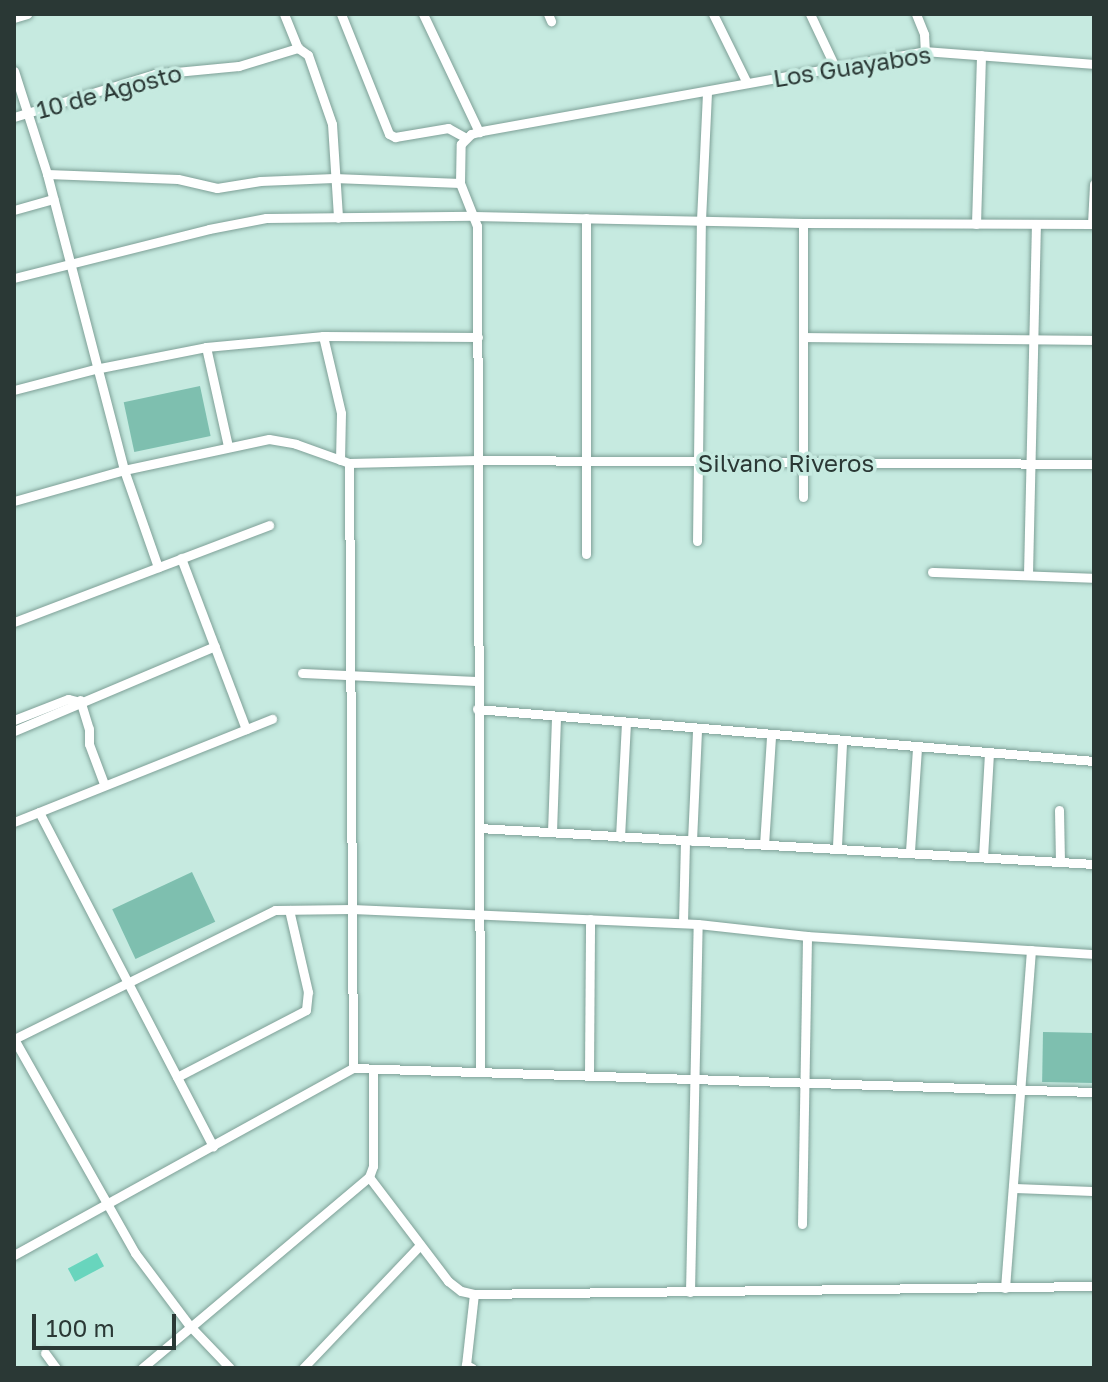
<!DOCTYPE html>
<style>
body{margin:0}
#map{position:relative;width:1108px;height:1382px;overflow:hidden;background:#c6eae0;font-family:"Golos Text",sans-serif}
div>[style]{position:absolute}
.green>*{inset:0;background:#7ebfaf;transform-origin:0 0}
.water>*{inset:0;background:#68d5bd;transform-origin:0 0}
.roads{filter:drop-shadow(0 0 2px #7ea097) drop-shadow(0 0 2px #7ea097)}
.street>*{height:9px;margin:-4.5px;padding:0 4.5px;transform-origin:4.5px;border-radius:4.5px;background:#fff}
span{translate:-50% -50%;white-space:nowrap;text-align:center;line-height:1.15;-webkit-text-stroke:7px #c6eae0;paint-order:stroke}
.street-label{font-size:24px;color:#2a3835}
.frame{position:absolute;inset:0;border:16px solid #2a3835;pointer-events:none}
.scale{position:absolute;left:32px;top:1314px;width:144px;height:36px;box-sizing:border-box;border:4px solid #2a3835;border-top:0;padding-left:10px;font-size:24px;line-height:28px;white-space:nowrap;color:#2a3835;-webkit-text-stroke:6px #c6eae0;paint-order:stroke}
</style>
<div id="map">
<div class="green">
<i style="left:200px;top:386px;width:51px;height:78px;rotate:78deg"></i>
<i style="left:192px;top:872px;width:55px;height:88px;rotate:65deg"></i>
<i style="left:1043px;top:1032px;width:51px;height:50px;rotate:1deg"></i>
</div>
<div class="water">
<i style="left:97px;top:1253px;width:15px;height:33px;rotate:62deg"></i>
</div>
<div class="roads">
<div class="street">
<i style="left:284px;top:14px;width:37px;rotate:68deg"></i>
<i style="left:298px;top:48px;width:12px;rotate:35deg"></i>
<i style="left:308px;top:55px;width:73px;rotate:70.8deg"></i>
<i style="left:332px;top:124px;width:94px;rotate:86.3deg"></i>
<i style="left:341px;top:14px;width:129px;rotate:68.2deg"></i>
<i style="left:389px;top:134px;width:7px;rotate:27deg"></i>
<i style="left:395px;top:137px;width:54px;rotate:-9.6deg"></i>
<i style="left:448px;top:128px;width:21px;rotate:29deg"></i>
<i style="left:423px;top:14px;width:131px;rotate:64.6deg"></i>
<i style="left:548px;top:14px;width:8px;rotate:67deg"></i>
<i style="left:713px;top:14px;width:77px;rotate:63.8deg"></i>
<i style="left:810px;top:14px;width:59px;rotate:64.7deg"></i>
<i style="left:916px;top:14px;width:22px;rotate:68deg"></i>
<i style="left:924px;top:34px;width:17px;rotate:87deg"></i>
<i style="left:14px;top:18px;width:14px;rotate:-17deg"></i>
<i style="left:14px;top:71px;width:108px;rotate:72.2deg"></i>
<i style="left:47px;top:174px;width:306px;rotate:75.4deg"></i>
<i style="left:124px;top:470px;width:103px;rotate:70.7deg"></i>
<i style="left:14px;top:117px;width:147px;rotate:-17deg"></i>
<i style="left:155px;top:74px;width:84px;rotate:-5.4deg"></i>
<i style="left:239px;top:66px;width:62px;rotate:-17deg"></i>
<i style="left:47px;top:174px;width:131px;rotate:2.2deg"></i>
<i style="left:178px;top:179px;width:40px;rotate:13deg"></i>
<i style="left:217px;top:188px;width:44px;rotate:-9.2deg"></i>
<i style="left:260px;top:181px;width:74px;rotate:-2.3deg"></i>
<i style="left:334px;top:178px;width:126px;rotate:2.3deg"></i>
<i style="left:14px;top:210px;width:41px;rotate:-15.8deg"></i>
<i style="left:976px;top:224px;width:169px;rotate:-88.3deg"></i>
<i style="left:1092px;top:224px;width:40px;rotate:-87.1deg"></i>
<i style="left:14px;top:278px;width:201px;rotate:-14.1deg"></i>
<i style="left:209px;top:229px;width:58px;rotate:-10.9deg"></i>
<i style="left:266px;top:218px;width:208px;rotate:-0.6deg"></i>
<i style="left:474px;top:216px;width:329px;rotate:1.2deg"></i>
<i style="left:803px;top:223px;width:291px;rotate:0.2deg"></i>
<i style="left:323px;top:336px;width:79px;rotate:76.8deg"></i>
<i style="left:341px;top:413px;width:47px;rotate:91.2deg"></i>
<i style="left:804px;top:337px;width:290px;rotate:0.6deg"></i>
<i style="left:206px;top:347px;width:101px;rotate:77.5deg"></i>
<i style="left:14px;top:390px;width:84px;rotate:-14.5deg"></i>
<i style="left:95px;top:369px;width:113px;rotate:-11.2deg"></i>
<i style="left:206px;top:347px;width:118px;rotate:-5.4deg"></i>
<i style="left:323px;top:336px;width:155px;rotate:0.4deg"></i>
<i style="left:349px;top:463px;width:605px;rotate:89.62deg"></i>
<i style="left:803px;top:497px;width:274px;rotate:-90deg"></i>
<i style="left:14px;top:501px;width:114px;rotate:-15.7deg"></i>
<i style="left:124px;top:470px;width:148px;rotate:-12.1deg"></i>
<i style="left:269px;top:439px;width:27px;rotate:10deg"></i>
<i style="left:296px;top:444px;width:56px;rotate:19.7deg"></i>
<i style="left:349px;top:463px;width:129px;rotate:-1.3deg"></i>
<i style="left:478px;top:460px;width:616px;rotate:0.37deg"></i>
<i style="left:697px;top:541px;width:321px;rotate:-89.3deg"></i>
<i style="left:701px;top:220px;width:129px;rotate:-87.3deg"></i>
<i style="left:586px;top:554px;width:336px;rotate:-90deg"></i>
<i style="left:181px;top:558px;width:183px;rotate:69.2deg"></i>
<i style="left:932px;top:572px;width:162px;rotate:2.1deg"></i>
<i style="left:1028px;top:574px;width:349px;rotate:-88.7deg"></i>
<i style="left:14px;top:622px;width:273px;rotate:-20.8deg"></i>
<i style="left:302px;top:673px;width:175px;rotate:2.6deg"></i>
<i style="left:80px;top:700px;width:30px;rotate:73deg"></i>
<i style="left:89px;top:729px;width:15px;rotate:90deg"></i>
<i style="left:89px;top:744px;width:43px;rotate:69.4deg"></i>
<i style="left:477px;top:709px;width:619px;rotate:4.82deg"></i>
<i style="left:14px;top:720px;width:58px;rotate:-21.3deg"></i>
<i style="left:68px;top:699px;width:9px;rotate:13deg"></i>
<i style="left:14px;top:731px;width:218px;rotate:-22.9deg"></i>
<i style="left:1059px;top:810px;width:52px;rotate:88.9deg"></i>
<i style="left:39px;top:812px;width:377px;rotate:62.5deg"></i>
<i style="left:14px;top:822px;width:278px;rotate:-21.8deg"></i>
<i style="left:479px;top:828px;width:616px;rotate:3.35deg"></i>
<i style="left:552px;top:832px;width:115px;rotate:-88deg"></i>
<i style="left:620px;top:837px;width:114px;rotate:-87deg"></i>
<i style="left:692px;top:841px;width:111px;rotate:-87.4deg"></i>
<i style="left:764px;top:845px;width:108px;rotate:-86.3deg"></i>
<i style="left:837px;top:846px;width:104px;rotate:-87.2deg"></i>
<i style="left:910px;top:851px;width:103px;rotate:-86.1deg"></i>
<i style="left:983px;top:857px;width:104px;rotate:-86.7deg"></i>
<i style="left:683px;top:923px;width:82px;rotate:-88.6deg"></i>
<i style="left:14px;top:1039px;width:291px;rotate:-26.3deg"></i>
<i style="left:275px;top:910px;width:77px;rotate:-0.7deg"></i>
<i style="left:352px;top:909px;width:346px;rotate:2.5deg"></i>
<i style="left:698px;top:924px;width:110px;rotate:6.3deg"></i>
<i style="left:807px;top:936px;width:288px;rotate:3.6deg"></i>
<i style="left:14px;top:1039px;width:246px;rotate:60.5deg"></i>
<i style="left:135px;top:1253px;width:90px;rotate:53.1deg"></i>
<i style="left:189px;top:1325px;width:59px;rotate:46.4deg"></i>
<i style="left:480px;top:1071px;width:845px;rotate:-90.2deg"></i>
<i style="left:477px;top:226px;width:46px;rotate:-111.6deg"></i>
<i style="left:460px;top:183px;width:39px;rotate:-89deg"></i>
<i style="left:461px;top:144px;width:14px;rotate:-45deg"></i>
<i style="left:471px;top:134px;width:11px;rotate:-15deg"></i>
<i style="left:482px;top:131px;width:450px;rotate:-10.2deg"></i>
<i style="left:925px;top:51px;width:169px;rotate:4.4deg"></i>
<i style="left:589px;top:1073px;width:154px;rotate:-89.6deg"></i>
<i style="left:177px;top:1077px;width:145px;rotate:-27.4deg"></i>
<i style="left:306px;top:1010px;width:18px;rotate:-84deg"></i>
<i style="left:308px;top:992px;width:84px;rotate:-103deg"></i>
<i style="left:369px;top:1177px;width:131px;rotate:52.8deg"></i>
<i style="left:448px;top:1281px;width:16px;rotate:38deg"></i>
<i style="left:461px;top:1291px;width:13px;rotate:13deg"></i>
<i style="left:474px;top:1294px;width:620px;rotate:-0.74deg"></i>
<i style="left:1013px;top:1188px;width:81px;rotate:2.1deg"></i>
<i style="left:802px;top:1224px;width:288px;rotate:-89deg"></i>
<i style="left:14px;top:1255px;width:387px;rotate:-28.9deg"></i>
<i style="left:353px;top:1068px;width:741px;rotate:1.86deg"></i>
<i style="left:1005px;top:1288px;width:339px;rotate:-85.6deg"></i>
<i style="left:690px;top:1292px;width:368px;rotate:-88.8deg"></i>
<i style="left:45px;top:1353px;width:19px;rotate:54deg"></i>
<i style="left:142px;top:1368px;width:297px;rotate:-40.1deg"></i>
<i style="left:369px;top:1177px;width:12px;rotate:-70deg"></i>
<i style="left:373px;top:1166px;width:97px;rotate:-90deg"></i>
<i style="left:303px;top:1368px;width:170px;rotate:-46.4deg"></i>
<i style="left:472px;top:1368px;width:7px;rotate:-153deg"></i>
<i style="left:466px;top:1365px;width:71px;rotate:-83.6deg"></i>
</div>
</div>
<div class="street-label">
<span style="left:852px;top:66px;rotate:-9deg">Los Guayabos</span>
<span style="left:109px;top:91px;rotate:-15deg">10 de Agosto</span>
<span style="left:786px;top:463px">Silvano Riveros</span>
</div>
<div class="frame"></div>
<div class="scale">100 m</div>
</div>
